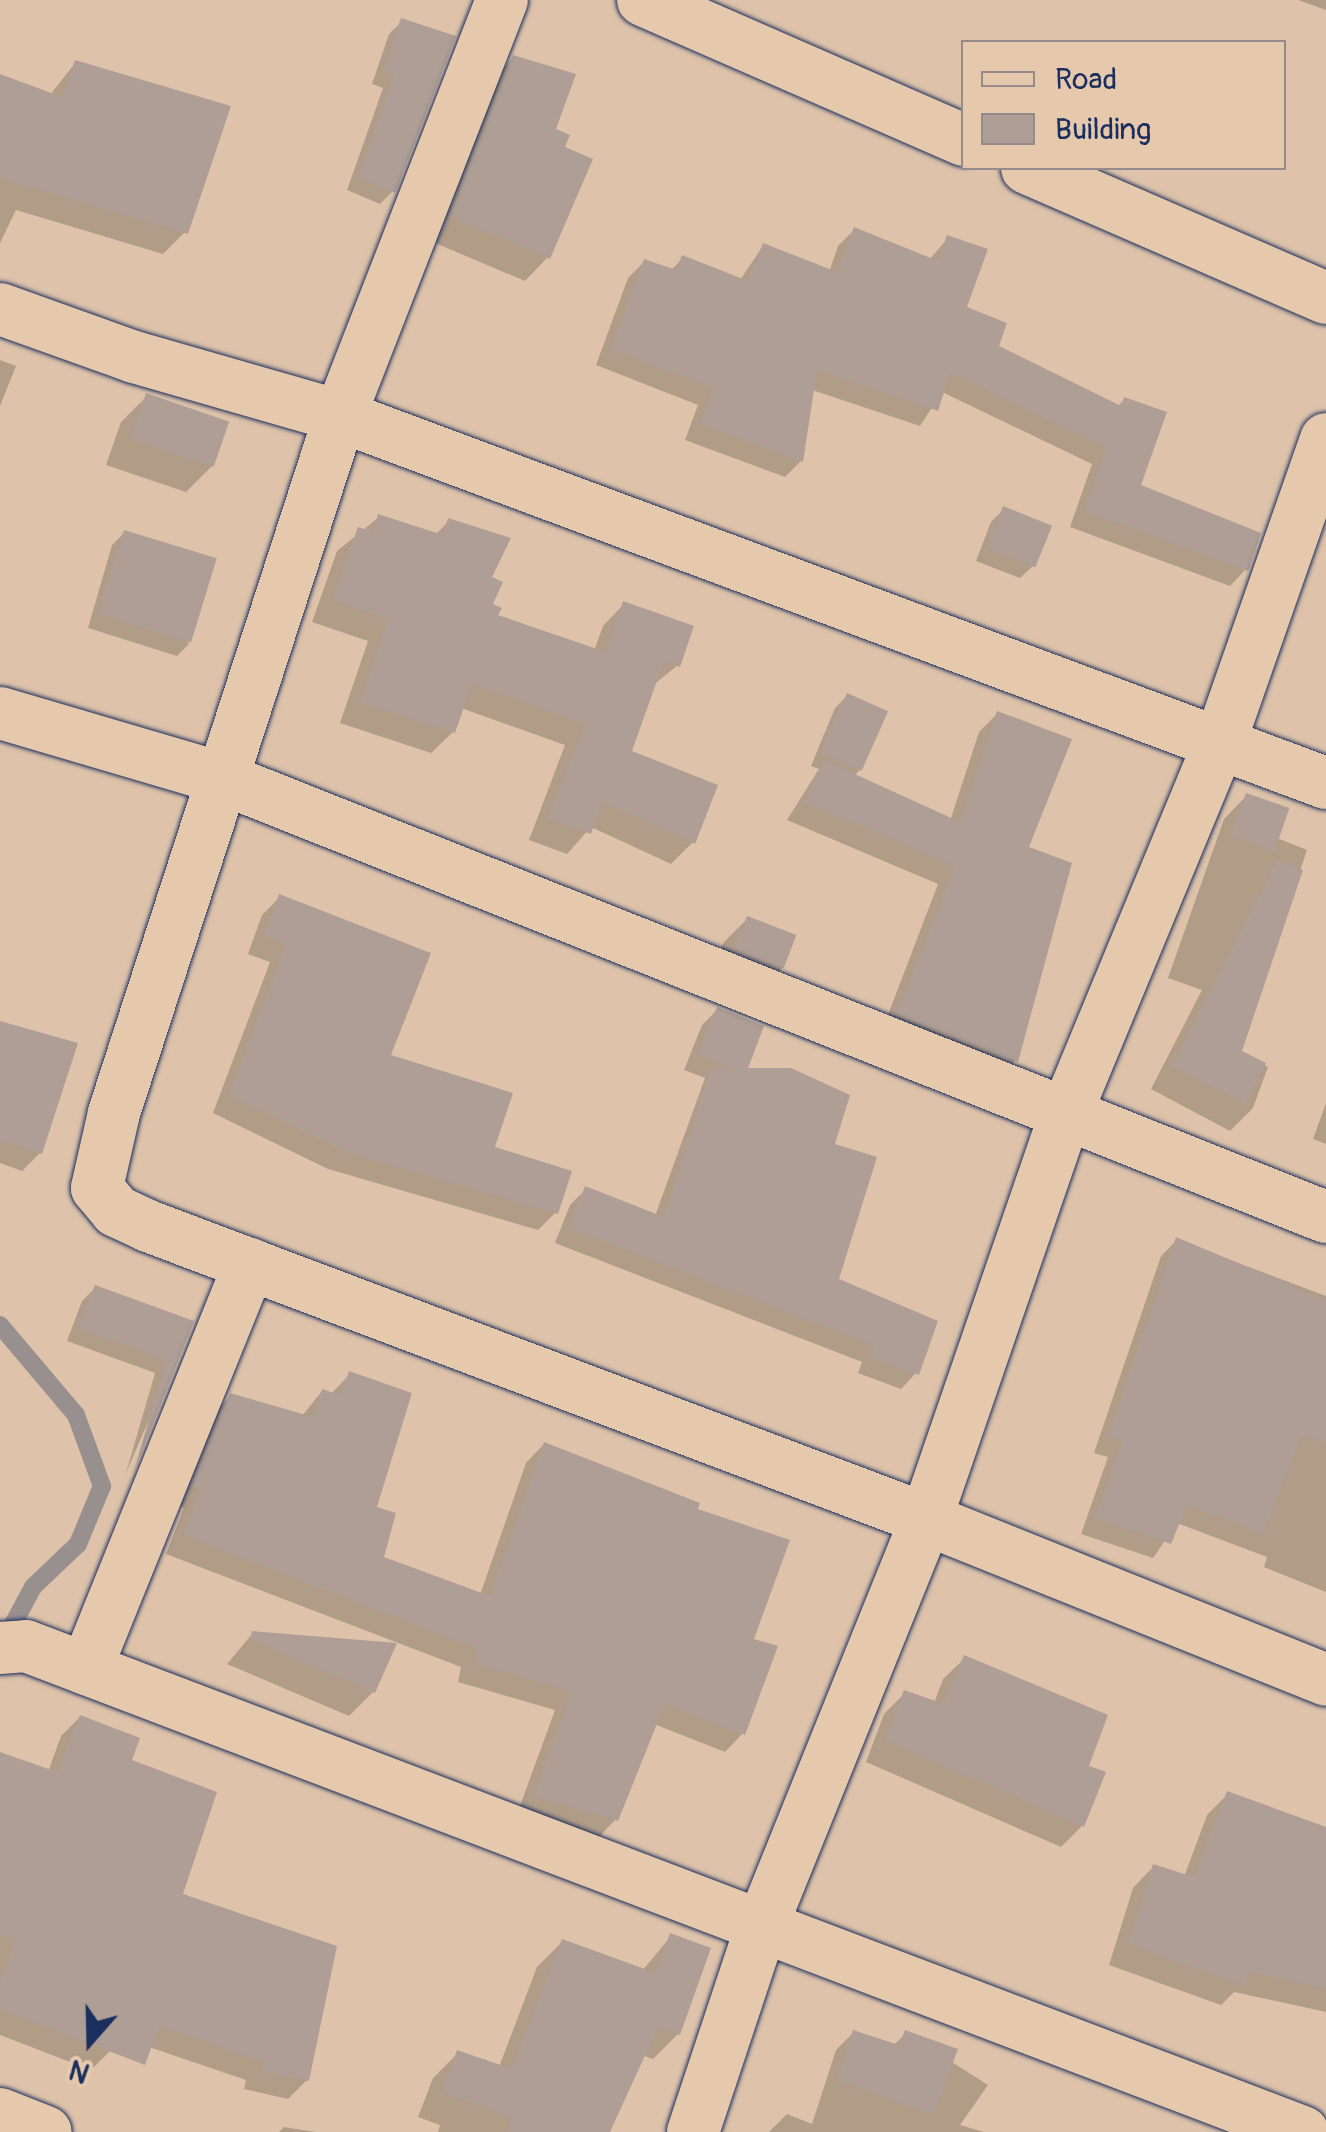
<!DOCTYPE html>
<style>
body{margin:0}
#map{position:relative;width:1326px;height:2132px;overflow:hidden;background:#dec3aa;font-family:Pangolin,sans-serif}
div>[style]{position:absolute}
.shadow>*{inset:0;background:#0003}
.stream>*{height:18px;margin:-9px;padding:0 9px;transform-origin:9px;border-radius:9px;background:#988f8f}
.building>*{inset:0;background:#ae9e96;transform-origin:0 0}
.roads{filter:drop-shadow(0 0 2px #1b2f5e) drop-shadow(0 0 2px #1b2f5e)}
.street>*{height:52px;margin:-26px;padding:0 26px;transform-origin:26px;border-radius:26px;background:#e6c9ad}
span{translate:-50% -50%;white-space:nowrap;text-align:center;line-height:1.15;-webkit-text-stroke:8px #e6c9ad;paint-order:stroke}
.legend{position:absolute;left:961px;top:40px;width:325px;height:130px;box-sizing:border-box;background:#e6c9ad;border:2px solid #958b8d;margin:0;padding:12px 18px;list-style:none;font-size:30px;color:#1b2f5e}
.legend li{display:flex;align-items:center;gap:20px;height:50px}
.legend b{width:50px;border:2px solid #958b8d}
.north{position:absolute;left:40px;top:1992px;width:100px;height:100px;-webkit-text-stroke:8px #e6c9ad;paint-order:stroke;rotate:200deg;font-size:28px;font-weight:700;line-height:40px;text-align:center;color:#1b2f5e}
.north::after{content:'';display:block;margin:auto;width:35px;height:45px;background:#1b2f5e;clip-path:polygon(50% 0,100% 100%,50% 72%,0 100%)}
</style>
<div id="map">
<div class="shadow">
<i style="clip-path:polygon(1298px 0,1326px 0,1326px 10px)"></i>
<i style="clip-path:polygon(402px 21px,393px 191px,380px 204px,347px 190px,383px 88px,372px 84px,389px 34px)"></i>
<i style="clip-path:polygon(513px 58px,562px 148px,548px 257px,525px 281px,428px 240px,490px 82px)"></i>
<i style="clip-path:polygon(76px 62px,185px 232px,163px 254px,16px 210px,0 243px,0 77px,50px 95px)"></i>
<i style="clip-path:polygon(854px 230px,929px 260px,948px 238px,964px 308px,996px 347px,1117px 407px,1124px 400px,1138px 487px,1246px 569px,1230px 586px,1070px 527px,1092px 464px,942px 392px,920px 426px,812px 390px,801px 461px,785px 477px,685px 440px,698px 405px,596px 365px,628px 278px,644px 262px,670px 271px,683px 258px,740px 280px,763px 246px,829px 272px,838px 246px)"></i>
<i style="clip-path:polygon(0 360px,16px 366px,0 406px)"></i>
<i style="clip-path:polygon(147px 396px,212px 466px,186px 492px,106px 465px,121px 422px)"></i>
<i style="clip-path:polygon(1004px 509px,1033px 566px,1020px 578px,976px 561px,991px 522px)"></i>
<i style="clip-path:polygon(379px 517px,435px 535px,449px 521px,488px 578px,495px 617px,594px 651px,603px 626px,624px 604px,678px 665px,652px 686px,629px 753px,693px 842px,671px 864px,591px 827px,567px 854px,529px 840px,565px 745px,461px 708px,453px 732px,431px 753px,340px 723px,368px 641px,312px 622px,337px 551px)"></i>
<i style="clip-path:polygon(125px 532px,189px 644px,177px 656px,88px 628px,112px 545px)"></i>
<i style="clip-path:polygon(847px 696px,862px 768px,854px 776px,950px 821px,979px 732px,997px 714px,1026px 848px,1015px 1061px,997px 1079px,881px 1033px,938px 884px,787px 820px,819px 769px,811px 766px,835px 708px)"></i>
<i style="clip-path:polygon(1246px 796px,1277px 838px,1307px 850px,1239px 1052px,1268px 1067px,1253px 1108px,1230px 1131px,1151px 1089px,1202px 990px,1168px 978px,1224px 819px)"></i>
<i style="clip-path:polygon(280px 897px,387px 1056px,556px 1212px,538px 1230px,328px 1169px,213px 1113px,270px 962px,248px 954px,262px 915px)"></i>
<i style="clip-path:polygon(747px 919px,782px 968px,759px 991px,710px 971px,724px 942px)"></i>
<i style="clip-path:polygon(717px 1010px,745px 1071px,832px 1145px,836px 1280px,916px 1373px,901px 1389px,858px 1373px,862px 1362px,555px 1243px,570px 1205px,586px 1189px,655px 1216px,705px 1078px,684px 1070px,702px 1025px)"></i>
<i style="clip-path:polygon(0 1022px,40px 1153px,22px 1171px,0 1163px)"></i>
<i style="clip-path:polygon(1326px 1103px,1326px 1144px,1313px 1139px)"></i>
<i style="clip-path:polygon(1177px 1240px,1326px 1296px,1326px 1592px,1264px 1567px,1267px 1557px,1177px 1523px,1153px 1558px,1081px 1534px,1108px 1457px,1094px 1453px,1161px 1256px)"></i>
<i style="clip-path:polygon(95px 1288px,191px 1323px,126px 1473px,155px 1373px,67px 1341px,82px 1301px)"></i>
<i style="clip-path:polygon(350px 1374px,381px 1559px,480px 1595px,526px 1463px,544px 1444px,695px 1510px,751px 1640px,743px 1733px,725px 1752px,654px 1724px,616px 1819px,598px 1838px,517px 1814px,555px 1710px,458px 1682px,461px 1667px,166px 1554px,184px 1508px,176px 1505px,212px 1414px,231px 1396px,302px 1416px,322px 1391px,331px 1394px)"></i>
<i style="clip-path:polygon(253px 1633px,373px 1692px,349px 1716px,227px 1664px)"></i>
<i style="clip-path:polygon(965px 1658px,1086px 1767px,1082px 1826px,1061px 1847px,866px 1762px,884px 1714px,905px 1693px,934px 1703px,943px 1679px)"></i>
<i style="clip-path:polygon(80px 1717px,128px 1762px,180px 1895px,307px 2080px,288px 2099px,244px 2089px,246px 2080px,143px 2045px,110px 2051px,91px 2070px,0 2035px,0 1754px,48px 1772px,61px 1736px)"></i>
<i style="clip-path:polygon(1228px 1794px,1326px 1830px,1326px 2012px,1234px 1992px,1221px 2005px,1109px 1965px,1133px 1888px,1153px 1867px,1184px 1877px,1207px 1815px)"></i>
<i style="clip-path:polygon(671px 1936px,678px 2034px,653px 2059px,644px 2056px,607px 2132px,438px 2132px,440px 2125px,418px 2117px,433px 2078px,458px 2053px,499px 2067px,537px 1967px,562px 1942px,642px 1971px)"></i>
<i style="clip-path:polygon(853px 2033px,893px 2046px,906px 2033px,988px 2085px,960px 2125px,984px 2132px,769px 2132px,787px 2114px,812px 2124px,836px 2050px)"></i>
<i style="clip-path:polygon(284px 2127px,315px 2132px,279px 2132px)"></i>
</div>
<div class="stream">
<i style="left:0;top:1325px;width:118px;rotate:49.8deg"></i>
<i style="left:76px;top:1415px;width:76px;rotate:69.9deg"></i>
<i style="left:102px;top:1486px;width:63px;rotate:112.5deg"></i>
<i style="left:78px;top:1544px;width:62px;rotate:136.3deg"></i>
<i style="left:33px;top:1587px;width:61px;rotate:118.2deg"></i>
</div>
<div class="building">
<i style="clip-path:polygon(401px 18px,456px 36px,395px 193px,358px 177px,394px 75px,383px 71px)"></i>
<i style="clip-path:polygon(513px 55px,576px 74px,556px 129px,570px 135px,565px 147px,593px 159px,550px 259px,450px 216px)"></i>
<i style="clip-path:polygon(75px 60px,231px 106px,188px 234px,0 178px,0 74px,62px 97px)"></i>
<i style="clip-path:polygon(854px 227px,938px 261px,947px 235px,988px 249px,967px 307px,1007px 323px,999px 346px,1121px 406px,1124px 397px,1167px 412px,1141px 485px,1261px 533px,1248px 571px,1084px 511px,1106px 447px,950px 373px,938px 411px,817px 370px,803px 462px,700px 424px,713px 388px,611px 349px,644px 259px,676px 270px,682px 255px,748px 281px,763px 243px,837px 272px)"></i>
<i style="left:146px;top:393px;width:88px;height:48px;rotate:19deg"></i>
<i style="left:1003px;top:506px;width:53px;height:45px;rotate:22deg"></i>
<i style="clip-path:polygon(378px 514px,443px 535px,448px 518px,511px 538px,492px 577px,503px 582px,493px 604px,502px 608px,498px 615px,606px 652px,623px 601px,694px 626px,680px 667px,664px 661px,632px 751px,718px 785px,695px 844px,602px 802px,591px 834px,548px 818px,585px 724px,472px 684px,455px 733px,360px 702px,388px 619px,332px 600px,358px 527px,373px 532px)"></i>
<i style="left:124px;top:530px;width:97px;height:88px;rotate:17deg"></i>
<i style="left:847px;top:693px;width:45px;height:65px;rotate:24deg"></i>
<i style="clip-path:polygon(997px 711px,1072px 739px,1029px 847px,1072px 863px,1018px 1062px,897px 1014px,955px 866px,804px 802px,824px 760px,960px 822px)"></i>
<i style="left:1246px;top:793px;width:46px;height:46px;rotate:19deg"></i>
<i style="clip-path:polygon(1278px 860px,1303px 870px,1242px 1051px,1266px 1063px,1245px 1104px,1172px 1066px)"></i>
<i style="clip-path:polygon(279px 894px,431px 953px,391px 1055px,513px 1093px,495px 1147px,572px 1171px,558px 1214px,346px 1152px,229px 1095px,286px 945px,264px 936px)"></i>
<i style="left:747px;top:916px;width:53px;height:36px;rotate:21deg"></i>
<i style="clip-path:polygon(717px 1007px,764px 1026px,748px 1068px,791px 1068px,850px 1095px,835px 1144px,877px 1157px,839px 1279px,938px 1321px,919px 1375px,871px 1358px,875px 1346px,569px 1228px,585px 1186px,664px 1217px,711px 1068px,731px 1068px,697px 1054px)"></i>
<i style="clip-path:polygon(0 1021px,78px 1043px,42px 1154px,0 1141px)"></i>
<i style="clip-path:polygon(1176px 1237px,1326px 1300px,1326px 1443px,1302px 1434px,1263px 1534px,1187px 1505px,1171px 1544px,1095px 1518px,1122px 1441px,1108px 1437px)"></i>
<i style="clip-path:polygon(95px 1285px,194px 1321px,135px 1468px,166px 1360px,78px 1328px)"></i>
<i style="clip-path:polygon(349px 1371px,412px 1393px,377px 1507px,396px 1513px,384px 1557px,490px 1596px,544px 1442px,700px 1503px,698px 1509px,790px 1540px,754px 1639px,778px 1646px,745px 1735px,665px 1704px,618px 1821px,534px 1796px,572px 1691px,475px 1664px,478px 1649px,183px 1535px,201px 1489px,192px 1486px,230px 1393px,313px 1417px,322px 1389px,340px 1395px)"></i>
<i style="clip-path:polygon(252px 1631px,397px 1643px,375px 1693px,250px 1639px)"></i>
<i style="clip-path:polygon(964px 1655px,1108px 1715px,1089px 1766px,1106px 1772px,1084px 1827px,885px 1740px,904px 1690px,944px 1704px)"></i>
<i style="clip-path:polygon(80px 1715px,140px 1738px,132px 1760px,217px 1792px,183px 1894px,337px 1946px,309px 2081px,262px 2071px,264px 2062px,159px 2026px,145px 2065px,0 2009px,0 1983px,16px 1940px,0 1934px,0 1752px,57px 1772px)"></i>
<i style="clip-path:polygon(1227px 1791px,1326px 1827px,1326px 1989px,1249px 1971px,1244px 1986px,1128px 1944px,1153px 1864px,1194px 1877px)"></i>
<i style="clip-path:polygon(670px 1933px,711px 1948px,680px 2035px,658px 2027px,610px 2132px,507px 2132px,512px 2118px,442px 2092px,457px 2050px,512px 2069px,562px 1939px,656px 1973px)"></i>
<i style="clip-path:polygon(853px 2030px,899px 2045px,905px 2030px,958px 2049px,933px 2115px,837px 2080px)"></i>
</div>
<div class="roads">
<div class="street">
<i style="left:502px;top:0;width:446px;rotate:111.3deg"></i>
<i style="left:340px;top:416px;width:733px;rotate:107.97deg"></i>
<i style="left:114px;top:1113px;width:77px;rotate:102.8deg"></i>
<i style="left:97px;top:1188px;width:30px;rotate:50deg"></i>
<i style="left:116px;top:1211px;width:35px;rotate:25deg"></i>
<i style="left:148px;top:1226px;width:831px;rotate:20.64deg"></i>
<i style="left:926px;top:1519px;width:431px;rotate:21.9deg"></i>
<i style="left:643px;top:0;width:350px;rotate:23.6deg"></i>
<i style="left:1027px;top:168px;width:326px;rotate:23.5deg"></i>
<i style="left:0;top:309px;width:142px;rotate:19.7deg"></i>
<i style="left:134px;top:357px;width:214px;rotate:16deg"></i>
<i style="left:340px;top:416px;width:1052px;rotate:20.42deg"></i>
<i style="left:0;top:713px;width:230px;rotate:16.4deg"></i>
<i style="left:221px;top:778px;width:1189px;rotate:21.67deg"></i>
<i style="left:0;top:1648px;width:26px;rotate:-4deg"></i>
<i style="left:26px;top:1646px;width:1366px;rotate:20.84deg"></i>
<i style="left:86px;top:1669px;width:437px;rotate:-68deg"></i>
<i style="left:0;top:2114px;width:49px;rotate:21.4deg"></i>
<i style="left:693px;top:2132px;width:215px;rotate:-71.6deg"></i>
<i style="left:761px;top:1928px;width:441px;rotate:-68deg"></i>
<i style="left:926px;top:1519px;width:426px;rotate:-71deg"></i>
<i style="left:1065px;top:1116px;width:405px;rotate:-67.5deg"></i>
<i style="left:1220px;top:742px;width:321px;rotate:-70.7deg"></i>
</div>
</div>
<ul class="legend">
<li><b style="height:12px;background:#e6c9ad"></b>Road</li>
<li><b style="height:28px;background:#ae9e96"></b>Building</li>
</ul>
<div class="north">N</div>
</div>
